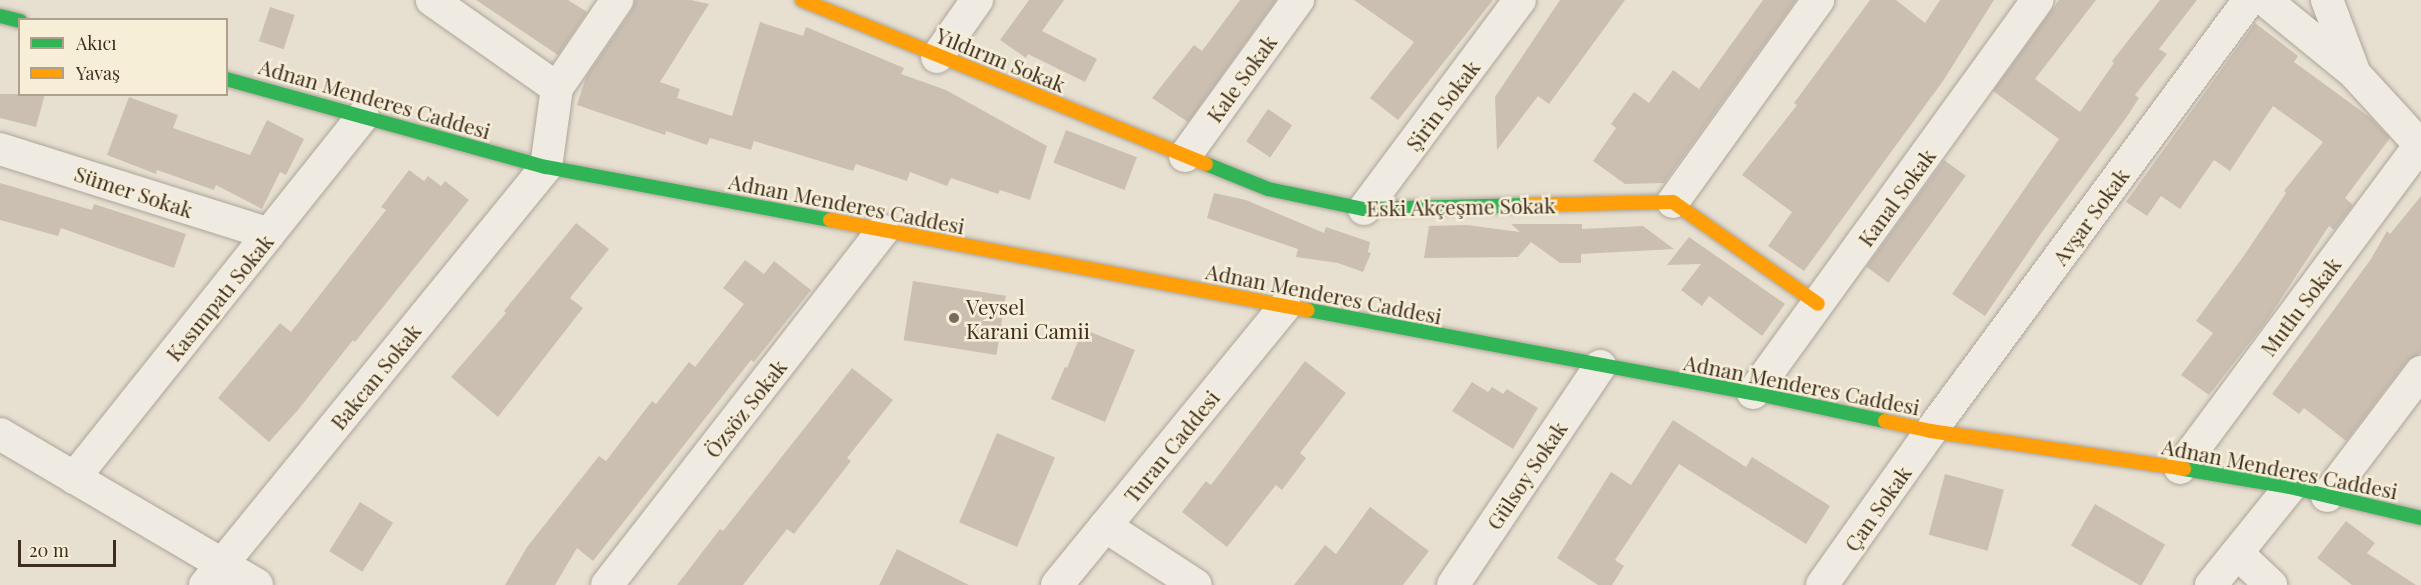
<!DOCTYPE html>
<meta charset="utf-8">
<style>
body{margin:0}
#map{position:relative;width:2421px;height:585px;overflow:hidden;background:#e7e0d1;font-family:"Playfair Display",serif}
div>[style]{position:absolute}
.building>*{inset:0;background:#cbbfb2;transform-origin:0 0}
.roads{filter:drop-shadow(0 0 2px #ada599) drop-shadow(0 0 2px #ada599)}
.street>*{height:32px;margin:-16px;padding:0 16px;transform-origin:16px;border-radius:16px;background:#efebe3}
.fast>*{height:14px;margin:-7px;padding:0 7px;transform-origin:7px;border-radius:7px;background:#30b455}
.slow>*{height:14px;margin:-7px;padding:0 7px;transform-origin:7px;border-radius:7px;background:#ff9f0a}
.dots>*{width:16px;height:16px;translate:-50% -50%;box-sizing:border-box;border:3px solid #f7eed8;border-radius:50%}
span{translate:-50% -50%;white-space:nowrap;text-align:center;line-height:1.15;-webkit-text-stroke:5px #f7eed8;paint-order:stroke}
.street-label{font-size:21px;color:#3d2e20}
.poi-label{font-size:21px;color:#3d2e20}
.left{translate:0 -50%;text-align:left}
.legend{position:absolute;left:18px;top:18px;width:210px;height:78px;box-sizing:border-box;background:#f7eed8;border:2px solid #ada18e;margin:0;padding:8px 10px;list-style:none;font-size:18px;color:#3d2e20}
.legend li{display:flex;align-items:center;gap:12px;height:30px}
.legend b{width:30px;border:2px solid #ada18e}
.scale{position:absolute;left:18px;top:540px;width:98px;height:27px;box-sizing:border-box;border:3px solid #3d2e20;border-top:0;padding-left:8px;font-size:18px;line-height:21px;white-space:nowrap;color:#3d2e20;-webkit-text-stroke:4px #f7eed8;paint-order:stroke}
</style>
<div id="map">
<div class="building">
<i style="clip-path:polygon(476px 0,568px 0,587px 12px,558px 55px)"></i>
<i style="clip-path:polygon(635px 0,691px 0,709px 4px,660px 82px,680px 89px,677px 98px,732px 116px,760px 22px,803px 36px,806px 27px,904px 68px,901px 74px,946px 90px,1047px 146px,1030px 200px,1000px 190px,998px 194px,951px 178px,947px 186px,910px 172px,907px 181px,856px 164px,853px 171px,754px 141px,751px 150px,710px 138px,707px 145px,666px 131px,665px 135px,577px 105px,586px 77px,632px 10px)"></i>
<i style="clip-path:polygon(1029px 0,1064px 0,1042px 31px,1097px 59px,1085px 82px,1028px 54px,1026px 58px,1000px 40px)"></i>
<i style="clip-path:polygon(1240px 0,1276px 0,1188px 122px,1152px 98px,1194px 45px,1202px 51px)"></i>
<i style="clip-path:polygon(1354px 0,1493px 0,1398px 120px,1370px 98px,1414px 42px)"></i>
<i style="clip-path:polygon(1560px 0,1625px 0,1549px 104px,1538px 96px,1497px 150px,1495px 97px)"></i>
<i style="clip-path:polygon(1763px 0,1796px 0,1664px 183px,1625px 184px,1593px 161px,1616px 128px,1611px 124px,1634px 92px,1649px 103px,1673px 70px,1699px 89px)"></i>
<i style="clip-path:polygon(1870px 0,1896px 0,1925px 23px,1940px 0,1994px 0,1943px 81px,1804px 271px,1768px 246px,1792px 212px,1742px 175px,1797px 105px,1794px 103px)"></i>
<i style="clip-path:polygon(2059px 0,2096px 0,2035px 79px,2080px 112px,2114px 63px,2112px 61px,2160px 0,2197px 0,2159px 49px,2167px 54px,2135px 95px,2139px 98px,2126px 118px,2042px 232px,1985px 316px,1952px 294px,2059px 139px,1993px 91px)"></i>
<i style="left:270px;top:7px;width:26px;height:36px;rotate:18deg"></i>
<i style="clip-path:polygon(2255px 23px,2298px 56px,2294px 62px,2371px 118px,2390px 138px,2345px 198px,2353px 205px,2334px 230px,2329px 226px,2267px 320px,2209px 395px,2181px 375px,2213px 333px,2196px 321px,2243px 257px,2286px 193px,2284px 191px,2323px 142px,2273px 106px,2230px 171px,2214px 160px,2180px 209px,2161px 196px,2147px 216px,2126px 202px)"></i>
<i style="clip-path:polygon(0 94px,45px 94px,36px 127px,0 118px)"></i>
<i style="clip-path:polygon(129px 97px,178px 115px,173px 128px,250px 155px,267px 120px,304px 139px,286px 175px,280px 172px,262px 209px,216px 185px,214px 190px,157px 170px,156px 174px,107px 155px)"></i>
<i style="left:1268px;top:109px;width:29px;height:39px;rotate:34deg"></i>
<i style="left:1066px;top:130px;width:76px;height:35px;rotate:21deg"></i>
<i style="left:1944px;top:160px;width:27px;height:132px;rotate:36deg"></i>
<i style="clip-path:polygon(409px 170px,424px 181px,428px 176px,441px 186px,445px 181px,469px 200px,355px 342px,353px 340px,298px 410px,269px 442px,218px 398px,280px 323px,291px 332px,386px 210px,381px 207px)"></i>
<i style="clip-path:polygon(0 183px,92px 210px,94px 204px,186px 234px,174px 268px,61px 228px,58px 236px,0 220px)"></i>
<i style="clip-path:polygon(1214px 193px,1246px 200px,1324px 233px,1326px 227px,1370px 242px,1368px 252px,1371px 253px,1363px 272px,1338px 263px,1296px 257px,1298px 249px,1207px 218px)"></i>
<i style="clip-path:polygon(2421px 196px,2421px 353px,2407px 361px,2346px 441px,2304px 408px,2299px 414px,2272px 394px,2371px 259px,2387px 231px,2390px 234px)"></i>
<i style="clip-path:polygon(576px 223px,609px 249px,570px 298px,583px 308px,498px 417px,451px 377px,506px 313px,504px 311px)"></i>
<i style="clip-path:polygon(1511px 224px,1582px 224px,1582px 229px,1643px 226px,1674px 249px,1581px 254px,1581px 263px,1560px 263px,1531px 242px,1518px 257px,1424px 258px,1429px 226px,1467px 225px,1520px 232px)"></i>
<i style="clip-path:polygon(1689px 237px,1785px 304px,1762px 336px,1709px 296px,1702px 306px,1681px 290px,1701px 264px,1667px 265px)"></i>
<i style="clip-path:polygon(745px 260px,764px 274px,774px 261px,811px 290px,754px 362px,751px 360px,593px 561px,577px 548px,555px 585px,505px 585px,527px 547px,599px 456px,606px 461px,652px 401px,656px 404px,689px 362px,695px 367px,744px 304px,723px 288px)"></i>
<i style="left:913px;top:281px;width:94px;height:60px;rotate:9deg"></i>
<i style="clip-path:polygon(1083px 329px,1135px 350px,1105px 422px,1051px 399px,1065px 367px,1067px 368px)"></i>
<i style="clip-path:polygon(1305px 361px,1346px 393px,1300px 453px,1306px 458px,1282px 490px,1276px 485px,1227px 547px,1182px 512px,1206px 481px,1211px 485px)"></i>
<i style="clip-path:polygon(852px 368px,893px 400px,847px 458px,851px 461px,794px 534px,787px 529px,743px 585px,677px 585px,720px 529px,723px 531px)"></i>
<i style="clip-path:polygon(1472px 382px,1488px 392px,1492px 387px,1503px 394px,1507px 389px,1538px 408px,1513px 449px,1452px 411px)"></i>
<i style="clip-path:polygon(1673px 420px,1746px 467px,1752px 457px,1830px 506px,1806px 544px,1679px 464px,1615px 560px,1624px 566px,1612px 585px,1598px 585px,1557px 558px,1611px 472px,1631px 485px)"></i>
<i style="left:997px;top:433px;width:63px;height:97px;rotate:23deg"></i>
<i style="left:1945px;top:474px;width:61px;height:63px;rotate:15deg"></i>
<i style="left:360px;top:502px;width:39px;height:58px;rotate:32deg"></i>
<i style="left:2095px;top:504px;width:81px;height:48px;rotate:30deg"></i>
<i style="clip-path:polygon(1370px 507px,1429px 551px,1403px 585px,1294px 585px,1325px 545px,1336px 554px)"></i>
<i style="clip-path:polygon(2346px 521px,2375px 543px,2367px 553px,2416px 585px,2352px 585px,2317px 558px)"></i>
<i style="clip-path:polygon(897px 549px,969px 585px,879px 585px)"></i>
</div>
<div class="roads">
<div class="street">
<i style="left:2265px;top:0;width:114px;rotate:39.3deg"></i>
<i style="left:2327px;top:0;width:79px;rotate:69.3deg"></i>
<i style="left:2355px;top:74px;width:98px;rotate:47.5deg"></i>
<i style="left:937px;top:57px;width:70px;rotate:-54.9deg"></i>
<i style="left:557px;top:88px;width:107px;rotate:-55.7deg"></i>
<i style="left:0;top:149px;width:282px;rotate:17.5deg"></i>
<i style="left:1185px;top:156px;width:193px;rotate:-54.1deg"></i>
<i style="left:1673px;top:202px;width:249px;rotate:-54.3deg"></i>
<i style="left:1364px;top:209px;width:261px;rotate:-53.3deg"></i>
<i style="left:1753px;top:393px;width:485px;rotate:-54.1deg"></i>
<i style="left:0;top:434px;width:298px;rotate:30.4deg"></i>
<i style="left:2180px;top:468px;width:402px;rotate:-53.4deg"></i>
<i style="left:74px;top:478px;width:463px;rotate:-51.4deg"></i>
<i style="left:2327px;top:496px;width:156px;rotate:-52.8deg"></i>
<i style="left:1105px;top:526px;width:108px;rotate:33deg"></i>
<i style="left:2237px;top:553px;width:47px;rotate:43.3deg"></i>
<i style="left:205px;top:585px;width:539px;rotate:-50.79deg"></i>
<i style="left:546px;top:167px;width:80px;rotate:-82.1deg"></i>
<i style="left:557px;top:88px;width:153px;rotate:-144.9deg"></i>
<i style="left:607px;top:585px;width:449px;rotate:-52.1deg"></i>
<i style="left:1057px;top:585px;width:360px;rotate:-50.7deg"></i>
<i style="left:1453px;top:585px;width:264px;rotate:-56.1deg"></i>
<i style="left:1822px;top:585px;width:189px;rotate:-54.7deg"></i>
<i style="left:1931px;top:431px;width:536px;rotate:-53.58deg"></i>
<i style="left:2211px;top:585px;width:126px;rotate:-51.1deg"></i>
</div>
<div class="fast">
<i style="left:0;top:16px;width:21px;rotate:14deg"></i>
<i style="left:226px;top:79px;width:332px;rotate:15.4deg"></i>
<i style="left:546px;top:167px;width:289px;rotate:10.6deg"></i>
<i style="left:1206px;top:164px;width:67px;rotate:22deg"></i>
<i style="left:1268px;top:189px;width:98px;rotate:11.8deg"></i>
<i style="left:1364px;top:209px;width:163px;rotate:-1.4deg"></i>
<i style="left:1308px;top:310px;width:453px;rotate:10.6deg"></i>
<i style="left:1753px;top:393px;width:135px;rotate:12deg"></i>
<i style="left:2184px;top:469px;width:108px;rotate:9.6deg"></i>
<i style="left:2290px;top:487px;width:135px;rotate:13.3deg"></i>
</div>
<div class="slow">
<i style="left:802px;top:0;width:436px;rotate:22.1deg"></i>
<i style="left:1527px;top:205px;width:146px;rotate:-1.2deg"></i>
<i style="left:1673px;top:202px;width:177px;rotate:35.1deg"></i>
<i style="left:830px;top:220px;width:486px;rotate:10.7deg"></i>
<i style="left:1885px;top:421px;width:47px;rotate:12.3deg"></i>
<i style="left:1931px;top:431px;width:256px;rotate:8.5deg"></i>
</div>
</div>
<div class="dots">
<i style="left:954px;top:318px;background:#786c5e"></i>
</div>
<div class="street-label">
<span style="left:1001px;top:59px;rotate:22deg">Yıldırım Sokak</span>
<span style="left:1241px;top:78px;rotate:-54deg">Kale Sokak</span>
<span style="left:375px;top:98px;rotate:16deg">Adnan Menderes Caddesi</span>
<span style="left:1442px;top:105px;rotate:-53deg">Şirin Sokak</span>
<span style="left:134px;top:191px;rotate:18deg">Sümer Sokak</span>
<span style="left:1896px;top:197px;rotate:-54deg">Kanal Sokak</span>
<span style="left:847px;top:203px;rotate:11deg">Adnan Menderes Caddesi</span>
<span style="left:1461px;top:206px;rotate:-1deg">Eski Akçeşme Sokak</span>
<span style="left:2090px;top:216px;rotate:-54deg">Avşar Sokak</span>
<span style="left:1324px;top:293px;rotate:11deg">Adnan Menderes Caddesi</span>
<span style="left:219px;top:297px;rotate:-51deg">Kasımpatı Sokak</span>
<span style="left:2300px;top:306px;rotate:-53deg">Mutlu Sokak</span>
<span style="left:375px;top:376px;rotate:-51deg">Bakcan Sokak</span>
<span style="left:1802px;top:384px;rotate:11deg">Adnan Menderes Caddesi</span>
<span style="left:745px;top:408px;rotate:-52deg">Özsöz Sokak</span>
<span style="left:1171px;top:446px;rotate:-51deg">Turan Caddesi</span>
<span style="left:2280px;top:468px;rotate:11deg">Adnan Menderes Caddesi</span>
<span style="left:1526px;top:475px;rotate:-56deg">Gülsoy Sokak</span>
<span style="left:1877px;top:508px;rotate:-55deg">Çan Sokak</span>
</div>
<div class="poi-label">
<span class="left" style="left:966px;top:318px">Veysel<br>Karani Camii</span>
</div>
<ul class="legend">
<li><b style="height:8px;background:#30b455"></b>Akıcı</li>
<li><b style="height:8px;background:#ff9f0a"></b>Yavaş</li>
</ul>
<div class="scale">20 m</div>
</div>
